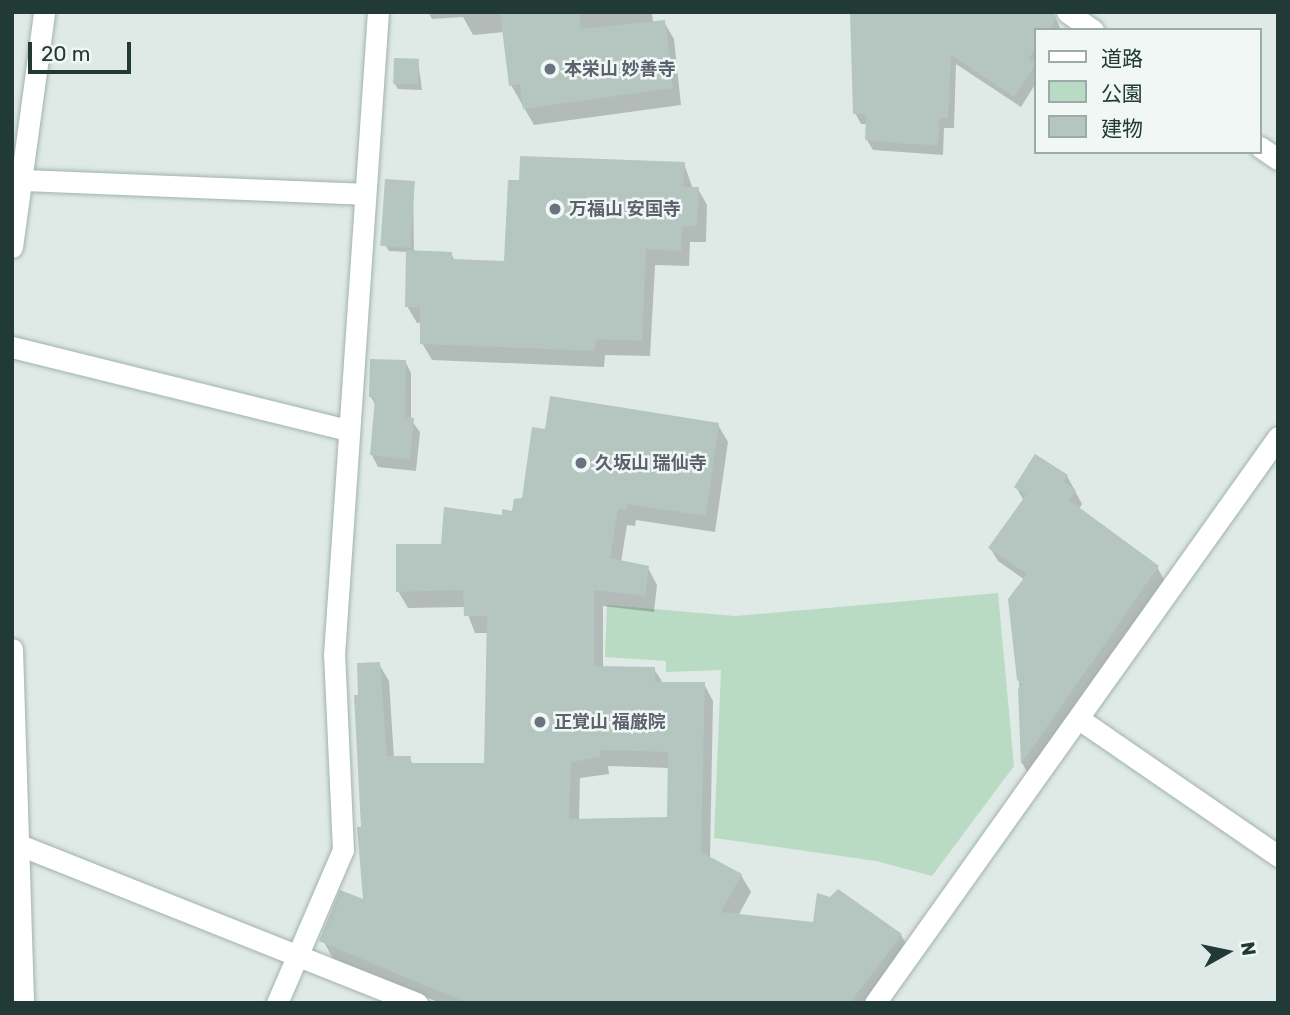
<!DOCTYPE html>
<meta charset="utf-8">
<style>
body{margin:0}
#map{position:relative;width:1290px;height:1015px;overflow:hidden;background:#dfeae6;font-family:Rubik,"Noto Sans JP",sans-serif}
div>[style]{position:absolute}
.green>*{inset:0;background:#b9dbc4}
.shadow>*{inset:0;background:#0003}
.building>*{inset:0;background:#b5c5bf;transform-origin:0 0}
.roads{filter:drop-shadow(0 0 2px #a2b2ad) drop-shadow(0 0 2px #a2b2ad)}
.minor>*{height:21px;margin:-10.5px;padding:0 10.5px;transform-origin:10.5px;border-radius:10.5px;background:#fff}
.dots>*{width:19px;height:19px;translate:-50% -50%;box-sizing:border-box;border:4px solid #f0f7f4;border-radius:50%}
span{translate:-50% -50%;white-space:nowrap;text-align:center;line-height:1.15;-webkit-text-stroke:5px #f0f7f4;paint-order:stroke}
.worship-label{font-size:18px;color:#5b616d;font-weight:700}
.left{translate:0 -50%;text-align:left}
.frame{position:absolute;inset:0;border:14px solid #213a35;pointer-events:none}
.legend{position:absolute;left:1034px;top:28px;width:228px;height:126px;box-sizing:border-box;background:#f0f7f4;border:2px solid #9daba8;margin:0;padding:9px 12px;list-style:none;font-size:21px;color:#213a35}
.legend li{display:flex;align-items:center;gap:14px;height:35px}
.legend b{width:35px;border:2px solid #9daba8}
.north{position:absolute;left:1192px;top:917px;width:70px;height:70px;-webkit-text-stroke:5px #f0f7f4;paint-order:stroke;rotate:81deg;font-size:19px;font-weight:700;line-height:28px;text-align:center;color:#213a35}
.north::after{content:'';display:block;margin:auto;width:24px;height:32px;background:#213a35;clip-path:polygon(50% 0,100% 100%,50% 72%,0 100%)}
.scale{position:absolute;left:28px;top:42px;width:103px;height:32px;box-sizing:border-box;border:4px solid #213a35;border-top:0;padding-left:9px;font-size:21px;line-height:24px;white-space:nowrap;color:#213a35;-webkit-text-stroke:5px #f0f7f4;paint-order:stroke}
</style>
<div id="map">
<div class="green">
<i style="clip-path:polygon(998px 593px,1014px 766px,932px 876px,876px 861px,714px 838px,721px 670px,666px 672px,666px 661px,605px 657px,607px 605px,735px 616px)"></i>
</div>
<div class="shadow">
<i style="clip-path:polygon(428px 12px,652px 12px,653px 23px,664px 22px,674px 39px,681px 105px,534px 125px,511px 85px,505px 32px,473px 35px,463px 17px,432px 19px)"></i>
<i style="clip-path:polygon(851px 12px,956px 12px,956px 42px,977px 12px,1053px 12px,1061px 30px,1036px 30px,1036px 83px,1021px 107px,956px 64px,954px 128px,944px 128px,943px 155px,873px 150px,867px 140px,867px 124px,861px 124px,855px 113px)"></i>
<i style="clip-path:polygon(418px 60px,422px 90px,398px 89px,395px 84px)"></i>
<i style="clip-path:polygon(684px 164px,693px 189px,698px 189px,707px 205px,706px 242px,690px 242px,689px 266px,655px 265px,650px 356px,605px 355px,604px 367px,432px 360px,422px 343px,422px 323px,417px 323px,407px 306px,408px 252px,389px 251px,385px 245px,413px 183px,414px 252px,451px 253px,455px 261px,505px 263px)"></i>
<i style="clip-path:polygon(405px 361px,411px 373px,411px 420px,420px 432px,416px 471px,378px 467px,372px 455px,376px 406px,371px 397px)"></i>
<i style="clip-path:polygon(evenodd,718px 425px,728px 442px,715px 532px,636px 520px,635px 526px,627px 525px,621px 562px,648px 568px,657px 585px,654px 612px,603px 606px,603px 668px,654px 669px,663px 683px,704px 684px,713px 701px,710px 859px,741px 875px,751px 892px,738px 916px,901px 935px,911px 952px,872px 1003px,440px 1003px,333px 959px,324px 942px,365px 902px,360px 696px,379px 664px,389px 681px,394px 758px,410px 758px,413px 765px,486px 765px,488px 633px,475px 633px,465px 607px,408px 608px,398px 591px,443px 546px,514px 512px,523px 500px,547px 431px,718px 425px,608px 766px,670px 768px,669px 819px,579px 821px,580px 778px,609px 774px,608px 766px)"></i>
<i style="clip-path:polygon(1067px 476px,1082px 504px,1079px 509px,1157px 567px,1165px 581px,1029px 775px,1022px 763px,1019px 679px,1025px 580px,998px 561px,990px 548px,1024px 501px,1016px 487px)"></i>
</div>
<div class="building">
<i style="clip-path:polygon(500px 12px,579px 12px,581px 29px,665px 20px,673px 88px,523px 109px,520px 84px,509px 86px)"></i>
<i style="clip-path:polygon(850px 12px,1054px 13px,1056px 19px,1049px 30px,1036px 30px,1036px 48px,1028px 59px,1036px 64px,1014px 97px,951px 55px,948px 118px,939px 118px,938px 145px,905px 144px,865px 140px,866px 114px,853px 114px)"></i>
<i style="left:394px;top:58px;width:25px;height:26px;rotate:2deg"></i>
<i style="clip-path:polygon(520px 156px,685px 162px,683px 187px,699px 187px,697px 226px,682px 226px,681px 251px,646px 249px,642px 341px,596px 339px,595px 351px,420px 344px,420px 307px,405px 307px,406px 250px,452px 252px,452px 259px,504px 261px,508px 180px,519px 180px)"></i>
<i style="left:385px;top:179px;width:30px;height:67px;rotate:4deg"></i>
<i style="clip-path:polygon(370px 359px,406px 360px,405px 417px,414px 418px,410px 460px,370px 455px,375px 398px,369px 397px)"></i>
<i style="clip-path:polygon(evenodd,550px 396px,719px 423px,706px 516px,627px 504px,626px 510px,618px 509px,610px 558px,649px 566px,645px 596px,594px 590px,594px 666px,655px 667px,655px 682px,705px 682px,701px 852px,742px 874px,721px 912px,813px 922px,817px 893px,830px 897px,838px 889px,902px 934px,850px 1003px,467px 1003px,319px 941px,340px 890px,363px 899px,357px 827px,361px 827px,354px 695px,358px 695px,357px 663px,380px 662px,387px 756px,411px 756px,410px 763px,484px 763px,487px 616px,464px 616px,463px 590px,396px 592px,396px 544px,441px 544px,444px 507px,502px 515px,502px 509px,512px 511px,514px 499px,522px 498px,532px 427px,545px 429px,550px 396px,600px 750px,668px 752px,667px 817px,569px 819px,571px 762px,600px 757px,600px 750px)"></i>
<i style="clip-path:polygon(1035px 454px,1068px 475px,1064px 482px,1076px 490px,1069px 500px,1159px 566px,1021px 764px,1018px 689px,1022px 684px,1017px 680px,1008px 599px,1027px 574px,988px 548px,1026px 495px,1014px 487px)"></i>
</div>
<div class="roads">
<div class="minor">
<i style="left:1067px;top:12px;width:32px;rotate:35deg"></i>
<i style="left:1260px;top:147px;width:22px;rotate:34deg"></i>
<i style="left:22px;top:180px;width:342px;rotate:2.3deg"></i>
<i style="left:12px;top:247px;width:237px;rotate:-82.2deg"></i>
<i style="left:12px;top:347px;width:346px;rotate:13.9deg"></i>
<i style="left:12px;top:649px;width:354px;rotate:88.2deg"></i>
<i style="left:1079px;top:719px;width:242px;rotate:34.5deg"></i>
<i style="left:12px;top:842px;width:436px;rotate:21.7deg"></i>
<i style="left:277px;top:1003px;width:167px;rotate:-66.7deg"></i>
<i style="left:343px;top:850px;width:195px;rotate:-92.6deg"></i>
<i style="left:334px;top:655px;width:645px;rotate:-86.09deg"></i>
<i style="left:875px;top:1003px;width:695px;rotate:-54.55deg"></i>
</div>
</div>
<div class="dots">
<i style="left:550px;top:69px;background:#6b7280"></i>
<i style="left:555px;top:209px;background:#6b7280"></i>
<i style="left:581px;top:463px;background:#6b7280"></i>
<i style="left:540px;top:722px;background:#6b7280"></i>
</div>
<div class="worship-label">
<span class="left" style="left:564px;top:69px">本栄山 妙善寺</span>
<span class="left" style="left:569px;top:209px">万福山 安国寺</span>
<span class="left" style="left:595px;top:463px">久坂山 瑞仙寺</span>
<span class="left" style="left:554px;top:722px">正覚山 福厳院</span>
</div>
<div class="frame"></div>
<ul class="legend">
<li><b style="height:9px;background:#fff"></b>道路</li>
<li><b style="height:19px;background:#b9dbc4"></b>公園</li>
<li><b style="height:19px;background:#b5c5bf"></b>建物</li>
</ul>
<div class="north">N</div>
<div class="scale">20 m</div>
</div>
